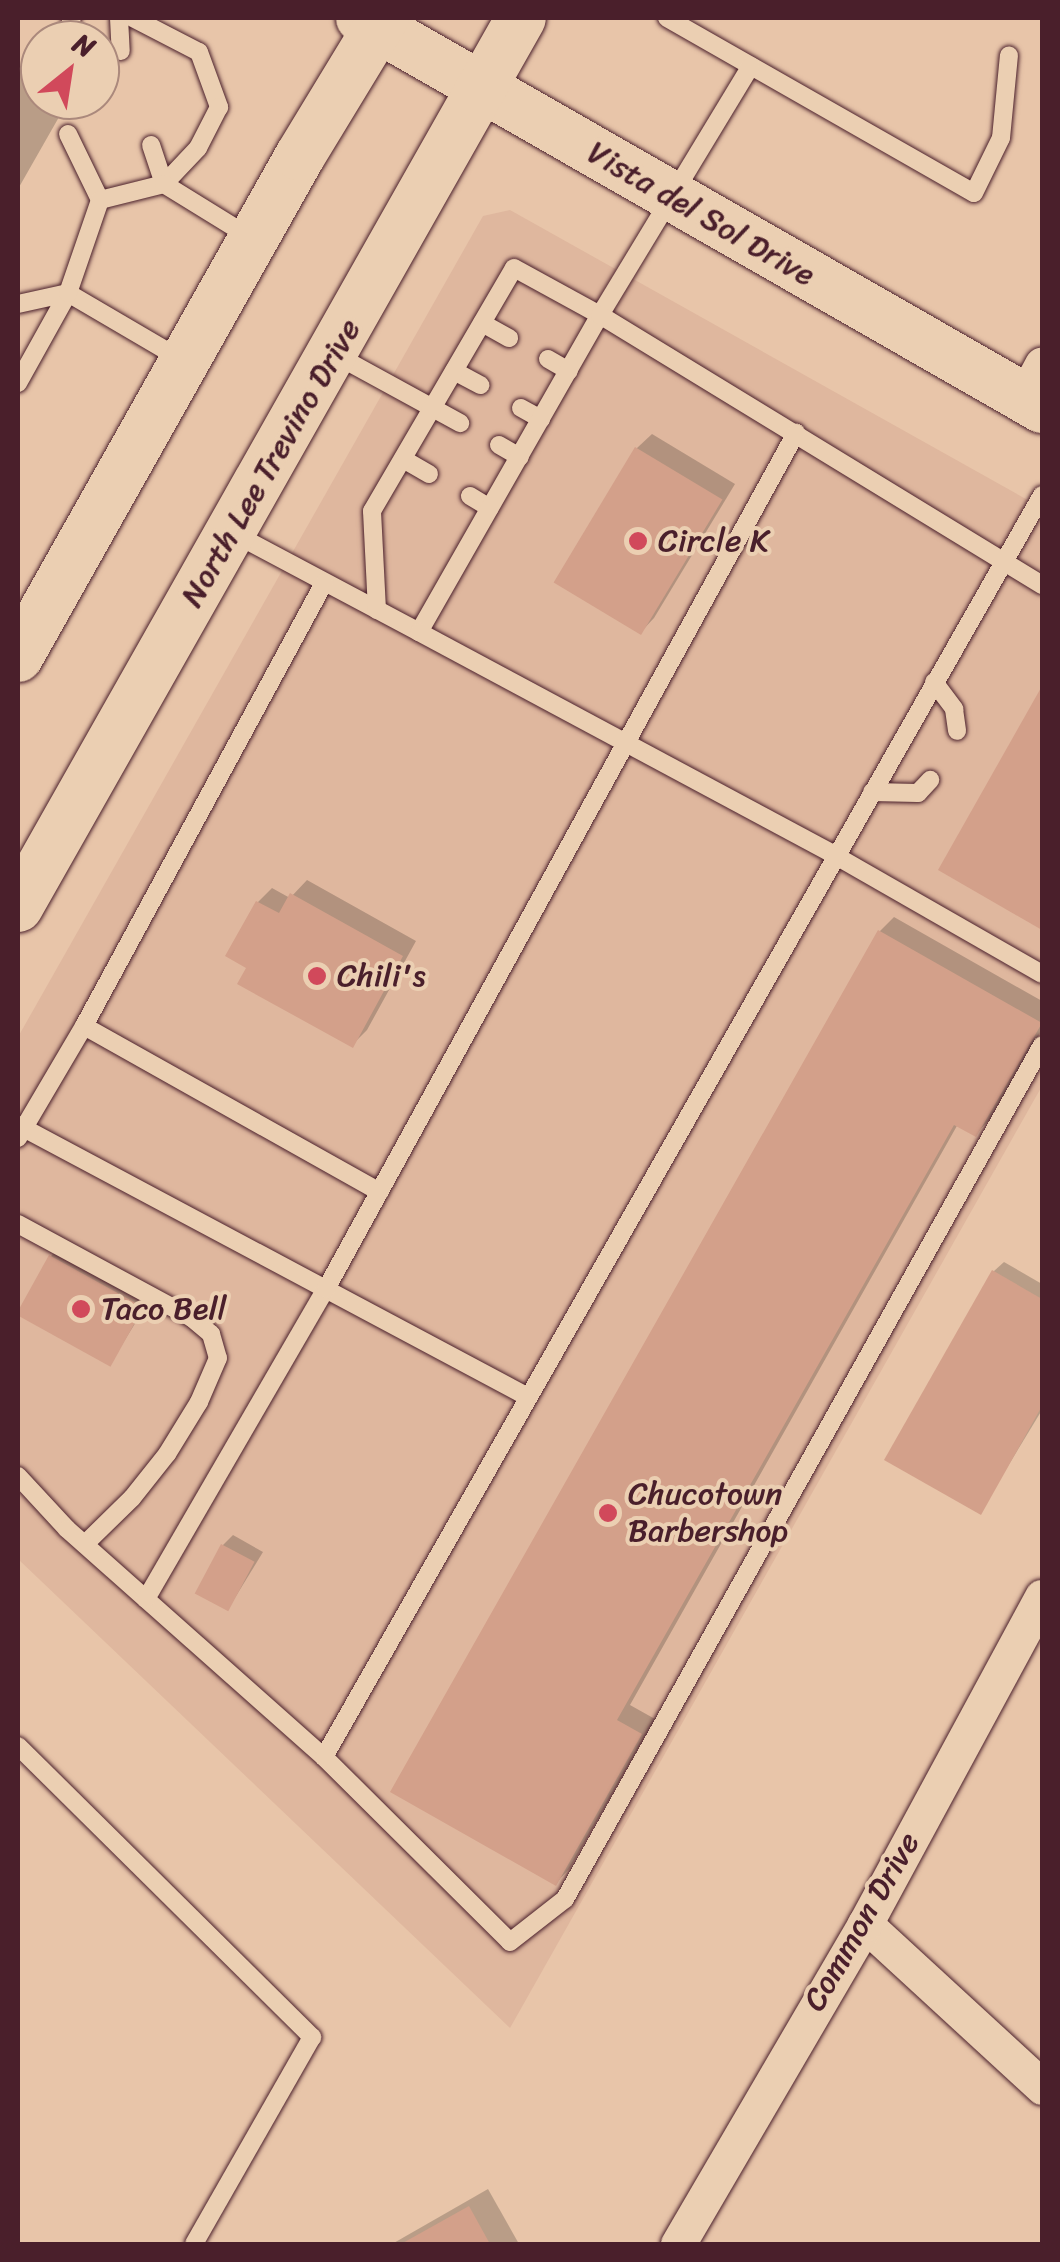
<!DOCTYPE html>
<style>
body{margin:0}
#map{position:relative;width:1060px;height:2262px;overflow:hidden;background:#e8c5a9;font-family:Sriracha,sans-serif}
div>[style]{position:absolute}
.built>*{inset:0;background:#dfb79e}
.shadow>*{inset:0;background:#0003}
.building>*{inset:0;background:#d3a08a;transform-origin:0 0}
.roads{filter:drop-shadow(0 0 2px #4a1f2b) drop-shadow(0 0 2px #4a1f2b)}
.service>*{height:18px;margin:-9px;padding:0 9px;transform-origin:9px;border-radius:9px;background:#ebcfb2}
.minor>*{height:35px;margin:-17.5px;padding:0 17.5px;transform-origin:17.5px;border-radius:17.5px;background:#ebcfb2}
.secondary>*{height:50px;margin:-25px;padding:0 25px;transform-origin:25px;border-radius:25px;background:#ebcfb2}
.dots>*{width:28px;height:28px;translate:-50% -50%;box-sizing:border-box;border:5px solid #ebcfb2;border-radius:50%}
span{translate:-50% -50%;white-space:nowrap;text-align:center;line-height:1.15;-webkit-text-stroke:8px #ebcfb2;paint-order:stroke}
.street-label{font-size:32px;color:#4a1f2b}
.poi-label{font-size:32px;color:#4a1f2b}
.left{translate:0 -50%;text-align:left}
.frame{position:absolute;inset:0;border:20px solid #4a1f2b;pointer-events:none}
.north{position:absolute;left:20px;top:20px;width:100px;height:100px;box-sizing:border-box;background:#ebcfb2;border:2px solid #ab897c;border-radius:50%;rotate:30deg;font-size:28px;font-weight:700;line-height:40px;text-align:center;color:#4a1f2b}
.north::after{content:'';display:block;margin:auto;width:35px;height:45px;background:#d1495b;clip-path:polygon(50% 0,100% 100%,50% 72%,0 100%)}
</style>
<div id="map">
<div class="built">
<i style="clip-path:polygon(510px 210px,1042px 508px,1042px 1086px,510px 2028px,18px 1559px,18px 1037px,483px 216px)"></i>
</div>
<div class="shadow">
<i style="clip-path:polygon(18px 72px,40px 86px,40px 100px,67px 103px,18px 189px)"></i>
<i style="clip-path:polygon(652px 434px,735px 484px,654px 618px,640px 633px,556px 582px,637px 448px)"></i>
<i style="clip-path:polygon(1042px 694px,1042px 928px,941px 869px)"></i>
<i style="clip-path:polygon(307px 880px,416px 941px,367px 1030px,352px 1045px,250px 967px,258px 902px,272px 888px,290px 898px)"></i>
<i style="clip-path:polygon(894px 917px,1042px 1001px,1042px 1030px,990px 1119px,976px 1134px,958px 1124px,630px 1705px,655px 1719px,570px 1868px,556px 1883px,880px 931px)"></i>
<i style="clip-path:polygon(60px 1247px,152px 1296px,110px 1364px,51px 1256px)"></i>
<i style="clip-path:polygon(1004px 1262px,1042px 1284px,1042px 1410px,980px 1512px,994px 1271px)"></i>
<i style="clip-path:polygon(233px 1535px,263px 1552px,228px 1609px,223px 1545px)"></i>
<i style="clip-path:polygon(488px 2189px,519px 2244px,392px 2244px)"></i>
</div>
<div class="building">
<i style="left:635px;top:447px;width:102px;height:158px;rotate:31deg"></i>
<i style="clip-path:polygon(1042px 686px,1042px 930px,938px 870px)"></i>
<i style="clip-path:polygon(290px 893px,403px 956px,353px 1048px,237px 984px,246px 968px,225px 956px,256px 901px,279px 913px)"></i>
<i style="clip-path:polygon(878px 930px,1042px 1023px,976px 1137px,954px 1125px,617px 1720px,642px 1734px,556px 1886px,390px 1792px)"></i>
<i style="left:49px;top:1255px;width:108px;height:68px;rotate:29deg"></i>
<i style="clip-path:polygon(992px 1270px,1042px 1299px,1042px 1406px,981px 1515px,884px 1460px)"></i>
<i style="left:221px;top:1544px;width:38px;height:56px;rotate:28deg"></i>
<i style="clip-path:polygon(469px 2206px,490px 2244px,401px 2244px)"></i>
</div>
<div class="roads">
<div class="service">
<i style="left:119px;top:18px;width:33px;rotate:87deg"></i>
<i style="left:133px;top:18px;width:74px;rotate:27.3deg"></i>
<i style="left:199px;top:52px;width:59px;rotate:70deg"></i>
<i style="left:219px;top:107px;width:46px;rotate:117.1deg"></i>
<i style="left:198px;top:148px;width:50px;rotate:133.4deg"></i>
<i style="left:164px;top:184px;width:41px;rotate:-108.4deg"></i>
<i style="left:667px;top:18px;width:353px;rotate:29.7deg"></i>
<i style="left:974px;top:193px;width:61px;rotate:-63.9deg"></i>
<i style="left:1001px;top:138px;width:83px;rotate:-84.5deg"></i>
<i style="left:66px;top:40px;width:23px;rotate:-75deg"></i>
<i style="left:68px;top:134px;width:73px;rotate:64.1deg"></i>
<i style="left:18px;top:304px;width:51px;rotate:-12.4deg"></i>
<i style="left:68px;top:293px;width:134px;rotate:30.4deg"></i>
<i style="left:482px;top:323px;width:31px;rotate:29deg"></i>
<i style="left:334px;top:354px;width:144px;rotate:28.7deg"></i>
<i style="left:548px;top:359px;width:24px;rotate:30deg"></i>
<i style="left:454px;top:371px;width:30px;rotate:28deg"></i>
<i style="left:18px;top:383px;width:103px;rotate:-60.9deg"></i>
<i style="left:68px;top:293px;width:98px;rotate:-71deg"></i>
<i style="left:100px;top:200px;width:66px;rotate:-14deg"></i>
<i style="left:164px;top:184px;width:105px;rotate:31.7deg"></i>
<i style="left:521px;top:408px;width:23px;rotate:29deg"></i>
<i style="left:499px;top:445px;width:24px;rotate:30deg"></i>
<i style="left:403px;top:459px;width:30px;rotate:30deg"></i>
<i style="left:470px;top:496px;width:23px;rotate:31deg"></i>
<i style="left:231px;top:532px;width:213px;rotate:28deg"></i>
<i style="left:419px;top:632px;width:365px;rotate:-60.3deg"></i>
<i style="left:600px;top:315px;width:291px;rotate:-58.8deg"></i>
<i style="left:377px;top:610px;width:99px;rotate:-92.9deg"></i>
<i style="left:372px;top:511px;width:281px;rotate:-59.7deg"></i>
<i style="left:514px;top:268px;width:98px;rotate:28.7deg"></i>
<i style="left:600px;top:315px;width:518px;rotate:31.42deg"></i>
<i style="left:419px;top:632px;width:473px;rotate:28.2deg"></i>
<i style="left:836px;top:856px;width:237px;rotate:29.8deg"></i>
<i style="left:934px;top:682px;width:34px;rotate:53deg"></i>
<i style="left:954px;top:709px;width:22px;rotate:82deg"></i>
<i style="left:872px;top:792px;width:46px;rotate:1.2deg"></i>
<i style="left:918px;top:793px;width:18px;rotate:-47deg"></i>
<i style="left:84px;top:1026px;width:339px;rotate:29.3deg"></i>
<i style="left:18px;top:1125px;width:578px;rotate:28.07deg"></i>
<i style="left:18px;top:1138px;width:130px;rotate:-59.5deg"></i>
<i style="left:84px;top:1026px;width:504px;rotate:-61.55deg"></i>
<i style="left:18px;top:1224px;width:198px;rotate:28.4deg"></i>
<i style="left:192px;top:1318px;width:25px;rotate:40deg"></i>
<i style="left:211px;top:1334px;width:25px;rotate:74deg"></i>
<i style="left:218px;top:1358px;width:48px;rotate:113.4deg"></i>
<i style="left:199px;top:1402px;width:61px;rotate:121.6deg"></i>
<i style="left:167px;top:1454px;width:56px;rotate:128.5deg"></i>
<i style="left:132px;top:1498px;width:66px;rotate:135.6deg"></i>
<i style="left:18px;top:1476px;width:72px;rotate:47.2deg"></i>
<i style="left:67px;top:1529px;width:344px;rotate:41.6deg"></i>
<i style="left:324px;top:1757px;width:1452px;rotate:-60.36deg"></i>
<i style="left:146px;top:1599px;width:358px;rotate:-59.9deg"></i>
<i style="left:326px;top:1289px;width:977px;rotate:-61.23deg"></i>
<i style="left:18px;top:1746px;width:414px;rotate:44.7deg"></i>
<i style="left:312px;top:2037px;width:238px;rotate:119.7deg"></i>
<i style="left:324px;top:1757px;width:262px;rotate:44.8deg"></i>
<i style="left:510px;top:1942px;width:70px;rotate:-38deg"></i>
<i style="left:565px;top:1899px;width:978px;rotate:-60.81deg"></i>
</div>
<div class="minor">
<i style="left:1024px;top:398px;width:38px;rotate:-62deg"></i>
<i style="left:865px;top:1924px;width:241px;rotate:42.6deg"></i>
<i style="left:678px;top:2244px;width:371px;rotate:-59.7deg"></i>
<i style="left:865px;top:1924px;width:372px;rotate:-61.6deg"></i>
</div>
<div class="secondary">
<i style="left:361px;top:18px;width:785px;rotate:29.8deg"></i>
<i style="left:18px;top:657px;width:575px;rotate:-60.63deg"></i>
<i style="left:300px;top:156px;width:162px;rotate:-58.7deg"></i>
<i style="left:18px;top:907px;width:1021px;rotate:-60.5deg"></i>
</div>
</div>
<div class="dots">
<i style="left:638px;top:541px;background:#d1495b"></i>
<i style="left:317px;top:976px;background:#d1495b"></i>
<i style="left:81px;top:1309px;background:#d1495b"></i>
<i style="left:608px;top:1513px;background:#d1495b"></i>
</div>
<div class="street-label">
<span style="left:701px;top:214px;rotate:30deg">Vista del Sol Drive</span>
<span style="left:271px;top:463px;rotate:-60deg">North Lee Trevino Drive</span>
<span style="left:862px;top:1922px;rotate:-60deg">Common Drive</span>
</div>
<div class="poi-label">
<span class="left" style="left:658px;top:541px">Circle K</span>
<span class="left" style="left:337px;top:976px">Chili's</span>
<span class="left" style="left:101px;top:1309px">Taco Bell</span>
<span class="left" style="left:628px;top:1513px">Chucotown<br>Barbershop</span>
</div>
<div class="frame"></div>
<div class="north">N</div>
</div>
